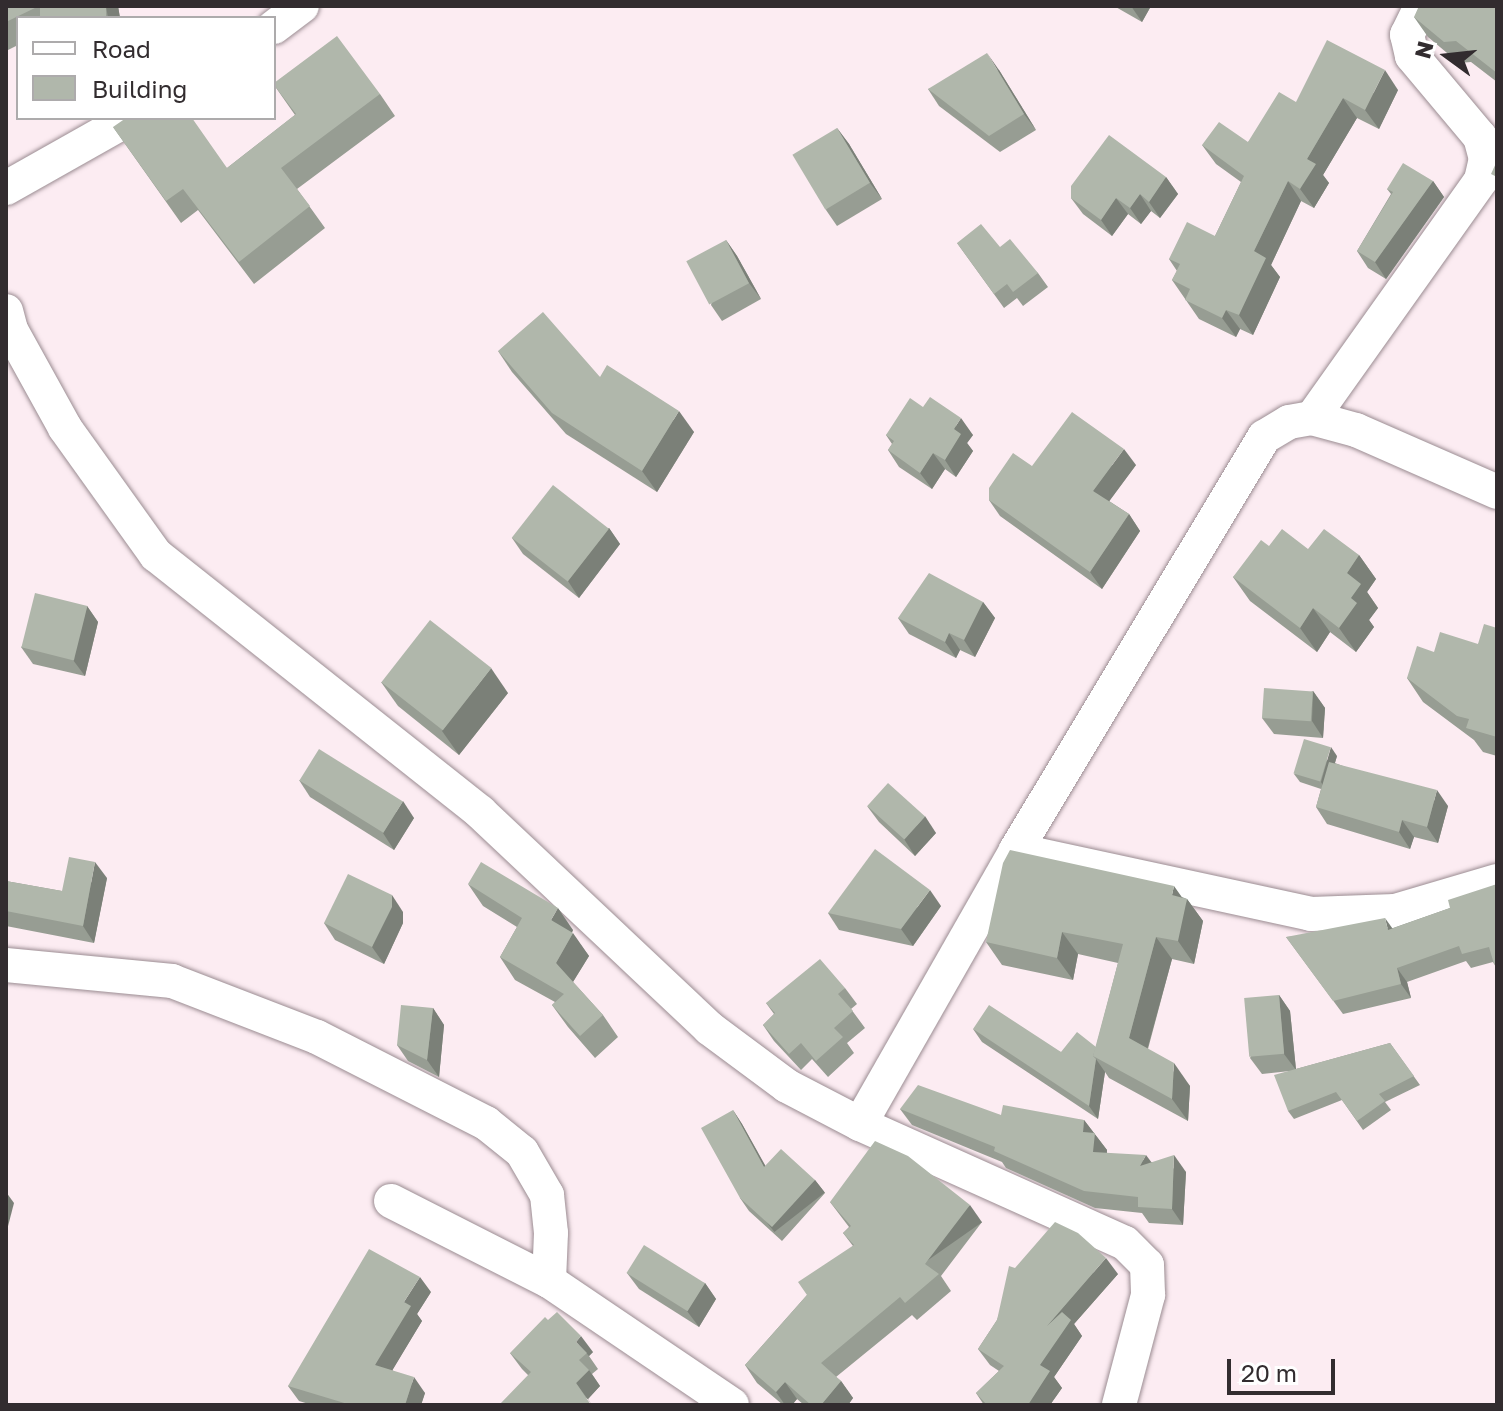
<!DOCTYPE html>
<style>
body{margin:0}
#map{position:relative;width:1503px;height:1411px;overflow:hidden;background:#fcecf2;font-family:"Golos Text",sans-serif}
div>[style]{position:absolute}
.roads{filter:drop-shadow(0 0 2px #9b8c92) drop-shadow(0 0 2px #9b8c92)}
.street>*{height:34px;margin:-17px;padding:0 17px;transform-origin:17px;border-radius:17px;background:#fff}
.wall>*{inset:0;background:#979d93}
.shaded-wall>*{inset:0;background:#7b8078;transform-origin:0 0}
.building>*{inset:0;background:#b0b7ab;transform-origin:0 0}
span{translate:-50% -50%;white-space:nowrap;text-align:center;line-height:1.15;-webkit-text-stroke:6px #fff;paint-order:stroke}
.frame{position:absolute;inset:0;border:8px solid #322c2f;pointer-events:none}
.legend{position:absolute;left:16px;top:16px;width:260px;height:104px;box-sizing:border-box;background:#fff;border:2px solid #adabac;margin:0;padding:10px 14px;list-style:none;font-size:24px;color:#322c2f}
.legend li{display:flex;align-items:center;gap:16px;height:40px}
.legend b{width:40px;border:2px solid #adabac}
.north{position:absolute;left:1407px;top:16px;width:80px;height:80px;-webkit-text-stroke:6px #fff;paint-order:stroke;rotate:285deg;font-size:22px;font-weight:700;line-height:32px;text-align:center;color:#322c2f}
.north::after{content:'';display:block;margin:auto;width:28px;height:36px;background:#322c2f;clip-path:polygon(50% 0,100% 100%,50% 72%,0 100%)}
.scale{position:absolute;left:1227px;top:1359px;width:108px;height:36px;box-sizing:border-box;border:4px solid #322c2f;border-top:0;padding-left:10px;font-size:24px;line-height:28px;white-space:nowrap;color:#322c2f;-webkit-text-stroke:6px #fff;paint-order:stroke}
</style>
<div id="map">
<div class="roads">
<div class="street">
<i style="left:274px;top:27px;width:35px;rotate:-37deg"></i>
<i style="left:6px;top:188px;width:142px;rotate:-29.4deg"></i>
<i style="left:6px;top:311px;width:20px;rotate:75deg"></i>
<i style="left:11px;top:330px;width:112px;rotate:61.1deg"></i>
<i style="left:65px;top:428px;width:156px;rotate:54.4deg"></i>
<i style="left:156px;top:555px;width:414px;rotate:38.4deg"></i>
<i style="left:480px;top:812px;width:315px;rotate:43.3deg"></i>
<i style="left:709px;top:1028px;width:97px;rotate:36.6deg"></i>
<i style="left:787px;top:1086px;width:82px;rotate:27.5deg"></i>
<i style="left:860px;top:1124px;width:290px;rotate:24.2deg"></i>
<i style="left:1125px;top:1243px;width:31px;rotate:45deg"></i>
<i style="left:1147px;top:1265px;width:30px;rotate:88deg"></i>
<i style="left:1148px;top:1295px;width:114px;rotate:104.8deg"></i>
<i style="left:1312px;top:418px;width:292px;rotate:-54.6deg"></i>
<i style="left:1481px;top:180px;width:22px;rotate:-77deg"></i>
<i style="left:1486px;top:159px;width:23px;rotate:-105deg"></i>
<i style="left:1480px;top:137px;width:106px;rotate:-130deg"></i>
<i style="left:1412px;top:56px;width:22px;rotate:-103deg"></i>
<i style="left:1407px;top:35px;width:32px;rotate:-64deg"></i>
<i style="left:1016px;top:850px;width:302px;rotate:12.2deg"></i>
<i style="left:1311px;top:914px;width:84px;rotate:-2deg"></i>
<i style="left:1395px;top:911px;width:106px;rotate:-16.4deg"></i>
<i style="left:6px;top:965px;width:167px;rotate:5.5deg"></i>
<i style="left:172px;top:981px;width:155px;rotate:21.1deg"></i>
<i style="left:317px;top:1037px;width:190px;rotate:27deg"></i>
<i style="left:486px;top:1123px;width:46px;rotate:38.9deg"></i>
<i style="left:522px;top:1152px;width:50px;rotate:59.8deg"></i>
<i style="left:547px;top:1195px;width:38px;rotate:84deg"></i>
<i style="left:551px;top:1233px;width:48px;rotate:92.4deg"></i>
<i style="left:860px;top:1124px;width:315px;rotate:-60.3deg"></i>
<i style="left:1016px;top:850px;width:482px;rotate:-59deg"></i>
<i style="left:1264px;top:437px;width:29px;rotate:-31deg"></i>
<i style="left:1289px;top:422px;width:23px;rotate:-10deg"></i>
<i style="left:1312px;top:418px;width:46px;rotate:15.3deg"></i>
<i style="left:1356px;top:430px;width:154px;rotate:23.7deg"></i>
<i style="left:391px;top:1201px;width:177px;rotate:26.9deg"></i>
<i style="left:549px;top:1281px;width:221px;rotate:34.1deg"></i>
</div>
</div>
<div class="wall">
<i style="clip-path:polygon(6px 6px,118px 6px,120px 18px,18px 18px,18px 45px,6px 51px)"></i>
<i style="clip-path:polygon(1114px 6px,1151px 6px,1142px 22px)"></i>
<i style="clip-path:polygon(1497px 6px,1497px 82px,1471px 62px,1459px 63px,1428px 37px,1414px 17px)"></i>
<i style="clip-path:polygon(999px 70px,1036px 130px,1000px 152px,939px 106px,928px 89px)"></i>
<i style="clip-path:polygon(274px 85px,380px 94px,395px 116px,297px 189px,325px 228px,254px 284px,198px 210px,181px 223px,113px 127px,227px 168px,295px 115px)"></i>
<i style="clip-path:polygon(1398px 90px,1379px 129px,1357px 118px,1323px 175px,1329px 183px,1314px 208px,1301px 201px,1271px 265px,1280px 277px,1253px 335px,1240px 329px,1236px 337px,1199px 319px,1172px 280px,1177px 271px,1169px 259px,1215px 236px,1241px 182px,1216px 164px,1202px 145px,1248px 142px,1296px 102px)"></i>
<i style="clip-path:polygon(837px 128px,849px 144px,882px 199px,837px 226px,826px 210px)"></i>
<i style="clip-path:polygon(1166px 177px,1178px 194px,1160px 218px,1151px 211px,1141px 224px,1128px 214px,1112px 236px,1083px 214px,1071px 198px)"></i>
<i style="clip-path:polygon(1433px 181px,1444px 197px,1386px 279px,1368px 268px,1357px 251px,1391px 194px,1387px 189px)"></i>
<i style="clip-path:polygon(726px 240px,737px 256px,761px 299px,722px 321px,711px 305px)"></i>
<i style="clip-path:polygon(957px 243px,1000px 247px,1038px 273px,1048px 287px,1023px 306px,1017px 298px,1004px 308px)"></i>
<i style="clip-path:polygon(498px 351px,600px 377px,694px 432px,657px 492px,566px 434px,512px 372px)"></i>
<i style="clip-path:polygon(923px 407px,973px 435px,967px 443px,973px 451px,956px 477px,945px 469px,932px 489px,899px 467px,888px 450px,892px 444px,886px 435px)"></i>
<i style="clip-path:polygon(1136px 465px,1109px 501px,1129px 514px,1140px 531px,1102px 589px,1000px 516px,989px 500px,1032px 466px)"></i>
<i style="clip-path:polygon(609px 528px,620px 544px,579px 598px,523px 554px,512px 538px)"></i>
<i style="clip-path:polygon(1269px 546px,1359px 555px,1376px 579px,1367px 592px,1378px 608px,1369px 620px,1374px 627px,1356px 652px,1330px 632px,1317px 652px,1250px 601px,1233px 577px)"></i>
<i style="clip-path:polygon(983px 602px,995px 618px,975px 657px,960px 650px,956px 658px,909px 634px,898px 618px)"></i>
<i style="clip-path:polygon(87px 606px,98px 622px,85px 676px,33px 664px,21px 647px)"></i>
<i style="clip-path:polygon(1497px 628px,1497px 756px,1483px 752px,1474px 740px,1423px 702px,1407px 678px,1478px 644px)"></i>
<i style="clip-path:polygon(381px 682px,508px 693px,459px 755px,398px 706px)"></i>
<i style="clip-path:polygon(1313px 691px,1325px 708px,1323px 738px,1274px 734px,1262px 718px)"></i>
<i style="clip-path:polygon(1337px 756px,1335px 763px,1448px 806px,1438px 843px,1414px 837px,1410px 849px,1327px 824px,1316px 807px,1321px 789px,1300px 782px,1294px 774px)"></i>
<i style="clip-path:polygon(299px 780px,414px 818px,394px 850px,310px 797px)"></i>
<i style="clip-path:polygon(867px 806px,936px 833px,915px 856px,879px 822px)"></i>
<i style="clip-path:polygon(107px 878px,94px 943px,6px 926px,6px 881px,62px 891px)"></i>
<i style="clip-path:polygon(468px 884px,573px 930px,572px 933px,589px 956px,573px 982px,603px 1015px,618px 1037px,595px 1058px,568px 1027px,552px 1005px,555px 1002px,515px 980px,500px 957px,517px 927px,483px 906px)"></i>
<i style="clip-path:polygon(1497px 884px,1497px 969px,1493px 962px,1471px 968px,1466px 961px,1407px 982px,1411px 998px,1343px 1014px,1286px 937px,1393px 928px,1450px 908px)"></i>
<i style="clip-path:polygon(1182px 897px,1187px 899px,1203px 921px,1194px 964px,1172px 959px,1148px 1049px,1190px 1086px,1188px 1121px,1109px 1078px,1105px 1072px,1098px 1119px,982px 1042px,973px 1029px,1061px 1052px,1096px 1047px,1118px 963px,1078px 954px,1073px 980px,1002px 965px,986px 942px)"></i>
<i style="clip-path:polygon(941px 906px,913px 946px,839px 930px,828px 913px)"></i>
<i style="clip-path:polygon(403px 912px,403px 923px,384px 964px,335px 940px,324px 923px)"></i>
<i style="clip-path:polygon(845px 988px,857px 1004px,851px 1009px,865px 1028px,847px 1043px,854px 1053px,828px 1077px,812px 1059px,801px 1070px,774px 1041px,763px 1025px,774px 1014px,766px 1003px)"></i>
<i style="clip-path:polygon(1279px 995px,1290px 1011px,1296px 1069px,1390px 1043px,1420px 1085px,1385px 1102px,1391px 1110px,1363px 1130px,1342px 1100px,1294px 1119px,1288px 1111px,1290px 1071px,1262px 1074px,1250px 1058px)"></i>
<i style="clip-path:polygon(433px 1008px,444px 1025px,439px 1077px,408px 1061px,397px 1045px)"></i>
<i style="clip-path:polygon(900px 1109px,1084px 1120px,1107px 1150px,1107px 1153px,1151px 1162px,1186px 1172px,1183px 1225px,1149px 1223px,1142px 1213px,1095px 1208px,1006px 1168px,1002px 1162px,912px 1125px)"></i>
<i style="clip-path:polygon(733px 1110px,742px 1124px,765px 1166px,815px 1180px,825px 1193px,782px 1241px,749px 1211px,740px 1198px)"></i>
<i style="clip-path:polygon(830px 1202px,982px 1222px,941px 1276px,951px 1291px,917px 1320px,912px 1315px,836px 1377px,841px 1381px,853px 1398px,848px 1405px,804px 1405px,797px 1399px,792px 1405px,783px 1405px,757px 1383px,745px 1365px,807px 1295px,853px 1246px,843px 1233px,849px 1227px)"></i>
<i style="clip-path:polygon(1015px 1268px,1118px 1274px,1074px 1324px,1082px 1336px,1054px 1377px,1062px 1388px,1050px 1405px,984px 1405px,976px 1393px,999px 1371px,990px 1365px,978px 1349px,997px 1320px)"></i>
<i style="clip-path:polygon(627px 1273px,705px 1283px,716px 1299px,699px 1327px,639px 1289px)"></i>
<i style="clip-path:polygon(431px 1292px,417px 1314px,422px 1321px,392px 1370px,425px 1393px,421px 1405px,312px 1405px,299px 1401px,288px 1386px)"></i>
<i style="clip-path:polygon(593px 1352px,589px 1356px,598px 1369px,592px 1374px,600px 1386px,588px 1399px,528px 1375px,522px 1369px,510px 1353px)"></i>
</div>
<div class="shaded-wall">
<i style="clip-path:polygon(106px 6px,118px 6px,120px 18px,108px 18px)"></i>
<i style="clip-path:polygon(1131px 6px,1151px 6px,1142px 22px)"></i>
<i style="clip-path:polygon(987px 53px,999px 70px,1036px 130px,1024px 114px)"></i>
<i style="clip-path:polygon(1385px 70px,1398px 90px,1379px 129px,1365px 110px)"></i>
<i style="clip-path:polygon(1343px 98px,1357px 118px,1323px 175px,1329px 183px,1314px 208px,1300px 189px,1307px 159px)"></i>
<i style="clip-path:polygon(837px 128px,849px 144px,882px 199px,870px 183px)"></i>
<i style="clip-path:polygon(1166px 177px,1178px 194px,1160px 218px,1149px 202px)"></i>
<i style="clip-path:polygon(1288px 181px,1301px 201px,1271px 265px,1280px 277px,1253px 335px,1239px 315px,1254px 251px)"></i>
<i style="clip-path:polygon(1433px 181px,1444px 197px,1386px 279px,1375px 262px)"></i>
<i style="clip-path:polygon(1140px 194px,1151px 211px,1141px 224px,1130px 208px)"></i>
<i style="clip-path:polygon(1116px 198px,1128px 214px,1112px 236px,1101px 220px)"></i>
<i style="clip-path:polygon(726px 240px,737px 256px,761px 299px,749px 283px)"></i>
<i style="clip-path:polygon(1226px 310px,1240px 329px,1236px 337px,1222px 318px)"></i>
<i style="clip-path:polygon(679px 411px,694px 432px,657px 492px,642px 471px)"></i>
<i style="clip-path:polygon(961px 418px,973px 435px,967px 443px,973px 451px,956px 477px,945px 460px,954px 429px)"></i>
<i style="clip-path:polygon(1124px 449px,1136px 465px,1105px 507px,1093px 491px)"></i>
<i style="clip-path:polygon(933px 453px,945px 469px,932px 489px,920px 473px)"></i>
<i style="clip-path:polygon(1129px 514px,1140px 531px,1102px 589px,1090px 572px)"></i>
<i style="clip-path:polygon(609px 528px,620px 544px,579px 598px,568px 581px)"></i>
<i style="clip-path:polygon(1359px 555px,1376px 579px,1367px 592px,1378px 608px,1369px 620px,1374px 627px,1356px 652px,1339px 628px,1351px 598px,1347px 573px)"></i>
<i style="clip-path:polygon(983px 602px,995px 618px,975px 657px,964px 640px)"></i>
<i style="clip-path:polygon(87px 606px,98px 622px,85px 676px,73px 660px)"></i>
<i style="clip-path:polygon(1313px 608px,1330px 632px,1317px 652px,1300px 628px)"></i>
<i style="clip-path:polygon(949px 633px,960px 650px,956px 658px,945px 642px)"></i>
<i style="clip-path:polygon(491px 668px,508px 693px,459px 755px,442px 731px)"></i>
<i style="clip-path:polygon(1313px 691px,1325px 708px,1323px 738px,1312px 721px)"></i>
<i style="clip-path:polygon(1331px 747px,1337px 756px,1326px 791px,1321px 782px)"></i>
<i style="clip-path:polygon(1437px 790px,1448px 806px,1438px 843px,1427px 827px)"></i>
<i style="clip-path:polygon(403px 801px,414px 818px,394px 850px,383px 833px)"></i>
<i style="clip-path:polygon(925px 816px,936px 833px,915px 856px,904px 839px)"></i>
<i style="clip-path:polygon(1402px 820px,1414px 837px,1410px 849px,1399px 832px)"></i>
<i style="clip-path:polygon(95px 862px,107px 878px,94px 943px,83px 926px)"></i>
<i style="clip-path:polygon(1174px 886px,1186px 903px,1187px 899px,1203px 921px,1194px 964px,1178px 941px,1172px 895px)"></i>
<i style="clip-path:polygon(930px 890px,941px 906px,913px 946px,901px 929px)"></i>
<i style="clip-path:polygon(392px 895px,403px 912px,403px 923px,384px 964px,372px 947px)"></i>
<i style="clip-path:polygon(558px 908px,573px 930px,566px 942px,551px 920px)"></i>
<i style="clip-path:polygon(1385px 918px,1395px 932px,1388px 930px)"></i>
<i style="clip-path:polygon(1062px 932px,1078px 954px,1073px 980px,1057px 958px)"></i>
<i style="clip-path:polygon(573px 933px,589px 956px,571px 985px,556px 963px)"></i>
<i style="clip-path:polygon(1156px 937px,1172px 959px,1144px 1061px,1129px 1038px)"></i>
<i style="clip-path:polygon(1397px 968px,1407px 982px,1411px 998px,1401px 984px)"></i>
<i style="clip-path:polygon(1279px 995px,1290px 1011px,1296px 1070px,1284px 1054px)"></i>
<i style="clip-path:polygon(433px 1008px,444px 1025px,439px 1077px,427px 1060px)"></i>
<i style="clip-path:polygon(1096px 1059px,1105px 1072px,1098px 1119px,1089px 1106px)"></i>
<i style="clip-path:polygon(1174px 1063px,1190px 1086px,1188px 1121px,1172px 1099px)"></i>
<i style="clip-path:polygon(733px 1110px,742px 1124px,774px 1181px,764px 1167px)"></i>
<i style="clip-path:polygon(1084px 1120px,1107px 1150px,1105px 1169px,1093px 1152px,1083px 1132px)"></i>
<i style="clip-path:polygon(1146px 1155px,1158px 1171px,1140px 1166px)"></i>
<i style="clip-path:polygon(1174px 1155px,1186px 1172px,1183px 1225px,1172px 1209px)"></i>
<i style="left:815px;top:1180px;width:16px;height:64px;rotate:52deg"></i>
<i style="clip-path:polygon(6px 1192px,14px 1203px,6px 1234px)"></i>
<i style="left:970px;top:1205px;width:21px;height:74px;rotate:55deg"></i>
<i style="clip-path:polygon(1106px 1258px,1118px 1274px,1074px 1324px,1082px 1336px,1054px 1377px,1062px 1388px,1050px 1405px,1028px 1405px,1040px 1365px,1047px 1326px)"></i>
<i style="clip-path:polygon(420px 1277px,431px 1292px,417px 1314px,422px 1321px,386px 1381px,375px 1365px,404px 1302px)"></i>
<i style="clip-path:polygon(705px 1283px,716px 1299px,699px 1327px,687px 1311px)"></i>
<i style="clip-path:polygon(581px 1336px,593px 1352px,589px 1356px,576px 1342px)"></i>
<i style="clip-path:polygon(589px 1370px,600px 1386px,588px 1399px,592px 1405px,576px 1383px)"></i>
<i style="clip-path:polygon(414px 1377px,425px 1393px,421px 1405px,405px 1405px)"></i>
<i style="clip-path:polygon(841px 1381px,853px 1398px,848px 1405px,821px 1405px)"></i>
<i style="clip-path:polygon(785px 1382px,797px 1399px,792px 1405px,785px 1405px,776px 1392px)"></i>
</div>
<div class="building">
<i style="clip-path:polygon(6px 6px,39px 6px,6px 22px)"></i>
<i style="left:40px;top:6px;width:66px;height:12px"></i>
<i style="clip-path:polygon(1419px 6px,1497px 6px,1497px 73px,1456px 41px,1444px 42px,1414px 17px)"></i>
<i style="clip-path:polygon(337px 36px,380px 94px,281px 168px,310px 206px,239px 262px,183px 189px,166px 201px,113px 127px,126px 118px,192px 118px,227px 168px,296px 114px,274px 85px,274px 83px)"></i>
<i style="clip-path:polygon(1327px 40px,1385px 70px,1365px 110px,1343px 98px,1307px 159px,1316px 164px,1300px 189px,1288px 181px,1254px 251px,1266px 258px,1239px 315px,1226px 310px,1222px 318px,1185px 300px,1190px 289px,1172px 280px,1180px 264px,1169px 259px,1187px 222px,1215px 236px,1244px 176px,1202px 145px,1219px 122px,1248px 142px,1279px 92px,1296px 102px)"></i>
<i style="clip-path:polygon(987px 53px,1024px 114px,989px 136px,928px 89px)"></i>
<i style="left:837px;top:128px;width:64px;height:52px;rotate:59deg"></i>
<i style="clip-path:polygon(1109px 135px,1166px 177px,1149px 202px,1140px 194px,1130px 208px,1116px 198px,1101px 220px,1071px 198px,1071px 186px)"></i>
<i style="clip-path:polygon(1497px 161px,1497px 177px,1491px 174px)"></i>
<i style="clip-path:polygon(1403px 163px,1433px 181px,1375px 262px,1357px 251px,1393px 192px,1387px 189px)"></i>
<i style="clip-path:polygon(981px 224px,1000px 247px,1010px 239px,1038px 273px,1013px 292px,1007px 284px,994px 294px,957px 243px)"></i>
<i style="left:726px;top:240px;width:49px;height:45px;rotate:62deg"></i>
<i style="clip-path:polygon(543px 312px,600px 377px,607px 365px,679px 411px,642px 471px,552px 413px,498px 351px)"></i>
<i style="clip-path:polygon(930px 397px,961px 418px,954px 429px,961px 434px,945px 460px,933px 453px,920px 473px,888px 450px,894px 441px,886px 435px,910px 398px,923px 407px)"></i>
<i style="clip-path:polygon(1072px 412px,1124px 449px,1093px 491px,1129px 514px,1090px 572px,989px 500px,989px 488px,1013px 453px,1032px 466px)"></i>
<i style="left:553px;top:485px;width:71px;height:67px;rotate:38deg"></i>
<i style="clip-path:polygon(1282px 529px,1308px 549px,1324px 529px,1359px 555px,1347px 573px,1361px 584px,1351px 598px,1357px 603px,1339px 628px,1313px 608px,1300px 628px,1233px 577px,1261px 540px,1269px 546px)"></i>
<i style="clip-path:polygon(929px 573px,983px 602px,964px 640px,949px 633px,945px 642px,898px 618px)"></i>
<i style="left:35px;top:593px;width:54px;height:56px;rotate:14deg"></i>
<i style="left:430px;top:620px;width:78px;height:79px;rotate:38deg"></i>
<i style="clip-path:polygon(1484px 624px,1497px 628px,1497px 737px,1466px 728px,1469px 719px,1457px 716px,1407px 678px,1417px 646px,1434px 652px,1440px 632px,1478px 644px)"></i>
<i style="left:1264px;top:688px;width:49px;height:30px;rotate:4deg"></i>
<i style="left:1304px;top:739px;width:28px;height:36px;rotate:17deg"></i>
<i style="left:319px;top:749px;width:99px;height:37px;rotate:32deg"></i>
<i style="clip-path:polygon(1329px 762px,1437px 790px,1427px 827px,1402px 820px,1399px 832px,1316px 807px)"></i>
<i style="left:888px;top:783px;width:50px;height:31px;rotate:42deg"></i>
<i style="clip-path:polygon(875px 849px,930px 890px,901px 929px,828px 913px)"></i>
<i style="clip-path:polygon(1010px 850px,1174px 886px,1172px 895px,1187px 899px,1178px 941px,1156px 937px,1129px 1038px,1174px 1063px,1172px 1099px,1093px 1056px,1123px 944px,1062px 932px,1057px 958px,986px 942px,1003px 863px)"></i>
<i style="clip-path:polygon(69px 857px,95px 862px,83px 926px,6px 911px,6px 881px,62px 891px)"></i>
<i style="clip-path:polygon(481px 862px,558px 908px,551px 920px,573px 933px,556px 963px,603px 1015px,580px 1036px,552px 1005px,564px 994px,500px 957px,522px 918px,468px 884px)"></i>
<i style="clip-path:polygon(348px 874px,392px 895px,392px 907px,372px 947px,324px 923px)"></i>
<i style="clip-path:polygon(1497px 884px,1497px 963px,1494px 964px,1489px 947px,1462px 954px,1459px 946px,1397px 968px,1401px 984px,1333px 1001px,1286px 937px,1385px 918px,1388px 930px,1450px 908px,1448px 900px)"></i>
<i style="clip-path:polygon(820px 959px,845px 988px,838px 994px,853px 1011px,834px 1028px,843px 1037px,816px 1061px,801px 1043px,789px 1054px,763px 1025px,775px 1013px,766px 1003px)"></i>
<i style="left:1279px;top:995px;width:59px;height:35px;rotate:85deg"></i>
<i style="clip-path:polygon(401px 1005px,433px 1008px,427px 1060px,397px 1045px)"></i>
<i style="clip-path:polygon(989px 1005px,1061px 1052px,1077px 1032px,1096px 1047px,1093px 1056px,1096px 1059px,1089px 1106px,973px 1029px)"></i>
<i style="clip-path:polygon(1390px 1043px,1414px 1076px,1379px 1094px,1385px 1101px,1357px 1121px,1336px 1092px,1288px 1111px,1274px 1075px)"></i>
<i style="clip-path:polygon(918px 1085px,1001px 1115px,1003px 1105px,1084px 1120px,1083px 1132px,1095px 1133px,1093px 1152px,1146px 1155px,1140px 1166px,1174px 1155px,1172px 1209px,1138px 1207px,1138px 1197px,1084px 1191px,994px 1151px,995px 1147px,900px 1109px)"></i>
<i style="clip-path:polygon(733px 1110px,764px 1167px,781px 1149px,815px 1180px,772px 1227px,740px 1198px,701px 1128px)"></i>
<i style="clip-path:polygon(875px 1141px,908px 1156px,970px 1205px,925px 1264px,939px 1274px,905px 1303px,900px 1297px,821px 1363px,841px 1381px,821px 1405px,811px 1405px,785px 1382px,776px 1392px,745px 1365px,807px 1295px,798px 1282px,854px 1245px,843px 1233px,851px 1226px,830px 1202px)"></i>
<i style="clip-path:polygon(1055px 1222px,1078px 1233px,1106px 1258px,1047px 1326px,1062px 1312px,1071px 1320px,1040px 1365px,1050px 1371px,1028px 1405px,987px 1405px,976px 1393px,1004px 1366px,978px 1349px,997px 1320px,1009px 1266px,1015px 1268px)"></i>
<i style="left:644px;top:1245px;width:72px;height:33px;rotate:32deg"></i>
<i style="clip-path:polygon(369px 1249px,420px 1277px,404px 1302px,411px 1306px,375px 1365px,414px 1377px,405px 1405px,351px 1405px,288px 1386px)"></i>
<i style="clip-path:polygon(557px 1312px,581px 1336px,576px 1342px,587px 1353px,579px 1360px,589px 1370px,576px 1383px,591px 1405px,499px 1405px,531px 1372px,510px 1353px,545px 1317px,548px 1320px)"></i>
</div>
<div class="frame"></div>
<ul class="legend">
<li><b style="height:10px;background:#fff"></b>Road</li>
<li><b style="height:22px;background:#b0b7ab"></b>Building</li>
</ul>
<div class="north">N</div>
<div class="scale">20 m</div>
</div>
